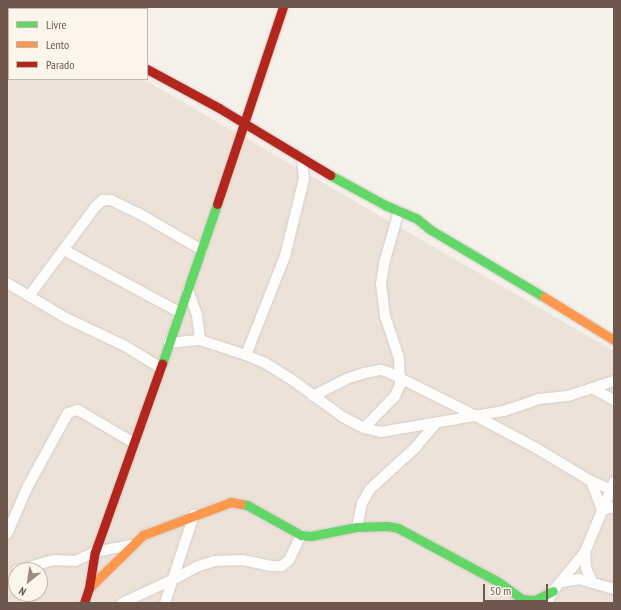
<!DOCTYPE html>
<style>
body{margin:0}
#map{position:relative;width:621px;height:610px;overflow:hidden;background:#f5f0ea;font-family:"PT Sans Narrow",sans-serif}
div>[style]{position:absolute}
.residential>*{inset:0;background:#ede2d8}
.roads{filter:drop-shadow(0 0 1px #d3cdc8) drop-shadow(0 0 1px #d3cdc8)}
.street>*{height:10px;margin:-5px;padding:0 5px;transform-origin:5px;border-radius:5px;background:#fefdfc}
.fast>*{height:9px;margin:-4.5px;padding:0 4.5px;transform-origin:4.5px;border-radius:4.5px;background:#63d668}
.slow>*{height:9px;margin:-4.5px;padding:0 4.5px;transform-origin:4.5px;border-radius:4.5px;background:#ff974d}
.jam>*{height:9px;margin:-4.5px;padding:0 4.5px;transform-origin:4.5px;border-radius:4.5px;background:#b3261e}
span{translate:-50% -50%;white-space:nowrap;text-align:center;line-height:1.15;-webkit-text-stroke:3px #fcf5eb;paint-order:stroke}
.frame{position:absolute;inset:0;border:8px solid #6e584e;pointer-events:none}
.legend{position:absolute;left:8px;top:8px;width:140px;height:72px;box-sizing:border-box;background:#fcf5eb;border:1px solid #c3b6ac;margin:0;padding:5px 7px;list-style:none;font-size:12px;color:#6e584e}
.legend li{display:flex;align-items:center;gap:8px;height:20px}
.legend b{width:20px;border:1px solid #c3b6ac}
.north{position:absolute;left:8px;top:562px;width:40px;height:40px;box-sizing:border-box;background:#fcf5eb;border:1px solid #c3b6ac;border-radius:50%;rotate:210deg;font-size:11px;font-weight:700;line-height:16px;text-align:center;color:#6e584e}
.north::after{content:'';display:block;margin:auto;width:14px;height:18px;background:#9d8d85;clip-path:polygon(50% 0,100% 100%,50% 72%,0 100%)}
.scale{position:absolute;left:483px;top:584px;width:65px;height:18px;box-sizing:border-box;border:2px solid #6e584e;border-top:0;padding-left:5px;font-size:12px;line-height:14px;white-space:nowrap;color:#6e584e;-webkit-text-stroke:3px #fcf5eb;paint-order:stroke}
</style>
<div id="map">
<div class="residential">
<i style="clip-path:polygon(evenodd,7px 7px,18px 7px,22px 9px,9px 9px,9px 79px,143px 79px,614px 351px,614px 603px,7px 603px,7px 7px,16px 570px,40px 570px,40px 594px,16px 594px,16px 570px)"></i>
</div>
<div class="roads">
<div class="street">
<i style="left:42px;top:7px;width:4px;rotate:27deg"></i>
<i style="left:64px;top:250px;width:131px;rotate:28.3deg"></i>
<i style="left:7px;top:283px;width:69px;rotate:30.7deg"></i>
<i style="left:66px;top:318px;width:65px;rotate:25.4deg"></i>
<i style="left:125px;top:346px;width:42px;rotate:31.4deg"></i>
<i style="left:188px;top:290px;width:27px;rotate:70deg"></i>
<i style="left:197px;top:315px;width:25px;rotate:83deg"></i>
<i style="left:29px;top:296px;width:111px;rotate:-53.4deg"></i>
<i style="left:95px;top:207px;width:11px;rotate:-41deg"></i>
<i style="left:103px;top:200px;width:8px"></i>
<i style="left:111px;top:200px;width:30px;rotate:26deg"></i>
<i style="left:138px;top:213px;width:74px;rotate:30deg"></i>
<i style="left:169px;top:343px;width:31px;rotate:-6deg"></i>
<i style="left:200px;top:340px;width:48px;rotate:18.1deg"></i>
<i style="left:246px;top:355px;width:21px;rotate:23deg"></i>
<i style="left:265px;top:363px;width:31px;rotate:32deg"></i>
<i style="left:291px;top:379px;width:64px;rotate:36.2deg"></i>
<i style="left:343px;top:417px;width:24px;rotate:28deg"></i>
<i style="left:364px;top:428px;width:17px;rotate:13deg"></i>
<i style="left:381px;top:432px;width:125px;rotate:-9.7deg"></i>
<i style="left:504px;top:411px;width:37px;rotate:-19deg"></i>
<i style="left:539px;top:399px;width:29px;rotate:-6deg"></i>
<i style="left:568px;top:396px;width:48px;rotate:-18.1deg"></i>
<i style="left:246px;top:355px;width:106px;rotate:-68.5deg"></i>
<i style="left:285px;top:256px;width:79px;rotate:-76.1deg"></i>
<i style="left:304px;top:179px;width:20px;rotate:-96deg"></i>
<i style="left:592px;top:388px;width:25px;rotate:29deg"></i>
<i style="left:313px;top:396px;width:37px;rotate:-27deg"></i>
<i style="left:346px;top:379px;width:19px;rotate:-18deg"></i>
<i style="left:364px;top:373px;width:17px;rotate:-10deg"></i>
<i style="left:381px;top:370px;width:7px;rotate:16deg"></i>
<i style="left:388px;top:372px;width:96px;rotate:26.6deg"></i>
<i style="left:474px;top:415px;width:70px;rotate:28deg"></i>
<i style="left:536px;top:448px;width:64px;rotate:31deg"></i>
<i style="left:591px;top:481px;width:25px;rotate:23deg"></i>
<i style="left:364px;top:428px;width:45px;rotate:-45.9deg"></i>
<i style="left:395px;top:396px;width:12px;rotate:-66deg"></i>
<i style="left:400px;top:385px;width:27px;rotate:-92deg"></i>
<i style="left:399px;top:358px;width:44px;rotate:-108.4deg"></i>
<i style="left:385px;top:316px;width:32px;rotate:-97deg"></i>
<i style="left:381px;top:284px;width:24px;rotate:-81deg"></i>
<i style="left:385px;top:260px;width:51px;rotate:-74.1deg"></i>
<i style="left:591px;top:481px;width:31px;rotate:69deg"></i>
<i style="left:602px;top:510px;width:12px;rotate:-14deg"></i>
<i style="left:357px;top:527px;width:25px;rotate:-78deg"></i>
<i style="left:362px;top:503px;width:16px;rotate:-60deg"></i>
<i style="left:370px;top:489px;width:61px;rotate:-42.3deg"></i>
<i style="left:415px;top:448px;width:33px;rotate:-50deg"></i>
<i style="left:7px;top:534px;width:52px;rotate:-66.4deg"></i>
<i style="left:28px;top:486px;width:83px;rotate:-61.3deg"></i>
<i style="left:68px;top:413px;width:10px;rotate:-17deg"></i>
<i style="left:78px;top:410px;width:65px;rotate:30.5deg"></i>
<i style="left:585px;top:552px;width:16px;rotate:86deg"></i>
<i style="left:586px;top:568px;width:15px;rotate:67deg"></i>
<i style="left:17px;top:570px;width:39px;rotate:-15deg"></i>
<i style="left:55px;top:560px;width:20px;rotate:3deg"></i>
<i style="left:75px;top:561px;width:22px;rotate:-24deg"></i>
<i style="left:95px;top:552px;width:37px;rotate:-11deg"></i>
<i style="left:562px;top:582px;width:17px;rotate:-10deg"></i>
<i style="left:579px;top:579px;width:36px;rotate:16deg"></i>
<i style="left:122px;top:603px;width:55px;rotate:-24.7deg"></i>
<i style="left:172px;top:580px;width:27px;rotate:-28deg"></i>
<i style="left:196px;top:567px;width:19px;rotate:-18deg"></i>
<i style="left:214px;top:561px;width:29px;rotate:-2deg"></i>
<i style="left:243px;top:560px;width:30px;rotate:12deg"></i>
<i style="left:272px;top:566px;width:10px"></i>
<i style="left:282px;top:566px;width:9px;rotate:-41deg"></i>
<i style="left:289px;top:560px;width:28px;rotate:-64deg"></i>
<i style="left:165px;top:603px;width:93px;rotate:-71.8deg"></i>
<i style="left:547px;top:603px;width:13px;rotate:-63deg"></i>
<i style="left:553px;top:591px;width:50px;rotate:-50.6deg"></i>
<i style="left:585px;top:552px;width:76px;rotate:-67.5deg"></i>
</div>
<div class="fast">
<i style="left:330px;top:175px;width:63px;rotate:28.6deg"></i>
<i style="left:385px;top:205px;width:34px;rotate:23deg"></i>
<i style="left:416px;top:218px;width:19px;rotate:39deg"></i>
<i style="left:431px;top:230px;width:131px;rotate:30.7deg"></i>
<i style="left:162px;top:364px;width:169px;rotate:-71deg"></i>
<i style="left:241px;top:504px;width:6px;rotate:9deg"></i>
<i style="left:247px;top:505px;width:62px;rotate:29.1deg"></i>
<i style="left:301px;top:535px;width:10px;rotate:6deg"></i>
<i style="left:311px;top:536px;width:47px;rotate:-11.1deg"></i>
<i style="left:357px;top:527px;width:30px;rotate:-2deg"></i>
<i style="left:387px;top:526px;width:11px;rotate:10deg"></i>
<i style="left:398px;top:528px;width:112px;rotate:28.2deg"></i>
<i style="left:497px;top:581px;width:31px;rotate:36deg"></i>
<i style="left:522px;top:599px;width:13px;rotate:4deg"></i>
<i style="left:535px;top:600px;width:20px;rotate:-27deg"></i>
</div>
<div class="slow">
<i style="left:544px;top:297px;width:82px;rotate:31.6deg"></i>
<i style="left:89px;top:588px;width:76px;rotate:-44.5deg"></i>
<i style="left:143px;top:535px;width:94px;rotate:-20.6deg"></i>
<i style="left:231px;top:502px;width:10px;rotate:11deg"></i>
</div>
<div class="jam">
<i style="left:147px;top:69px;width:82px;rotate:28.4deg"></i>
<i style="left:219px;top:108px;width:130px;rotate:31.1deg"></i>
<i style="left:217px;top:204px;width:208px;rotate:-71.5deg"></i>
<i style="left:84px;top:603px;width:16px;rotate:-72deg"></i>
<i style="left:89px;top:588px;width:36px;rotate:-81deg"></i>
<i style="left:95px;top:552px;width:200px;rotate:-70.4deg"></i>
</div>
</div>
<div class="frame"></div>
<ul class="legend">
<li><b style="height:5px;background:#63d668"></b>Livre</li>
<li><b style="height:5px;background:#ff974d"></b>Lento</li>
<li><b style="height:5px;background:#b3261e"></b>Parado</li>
</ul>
<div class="north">N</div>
<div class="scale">50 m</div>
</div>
